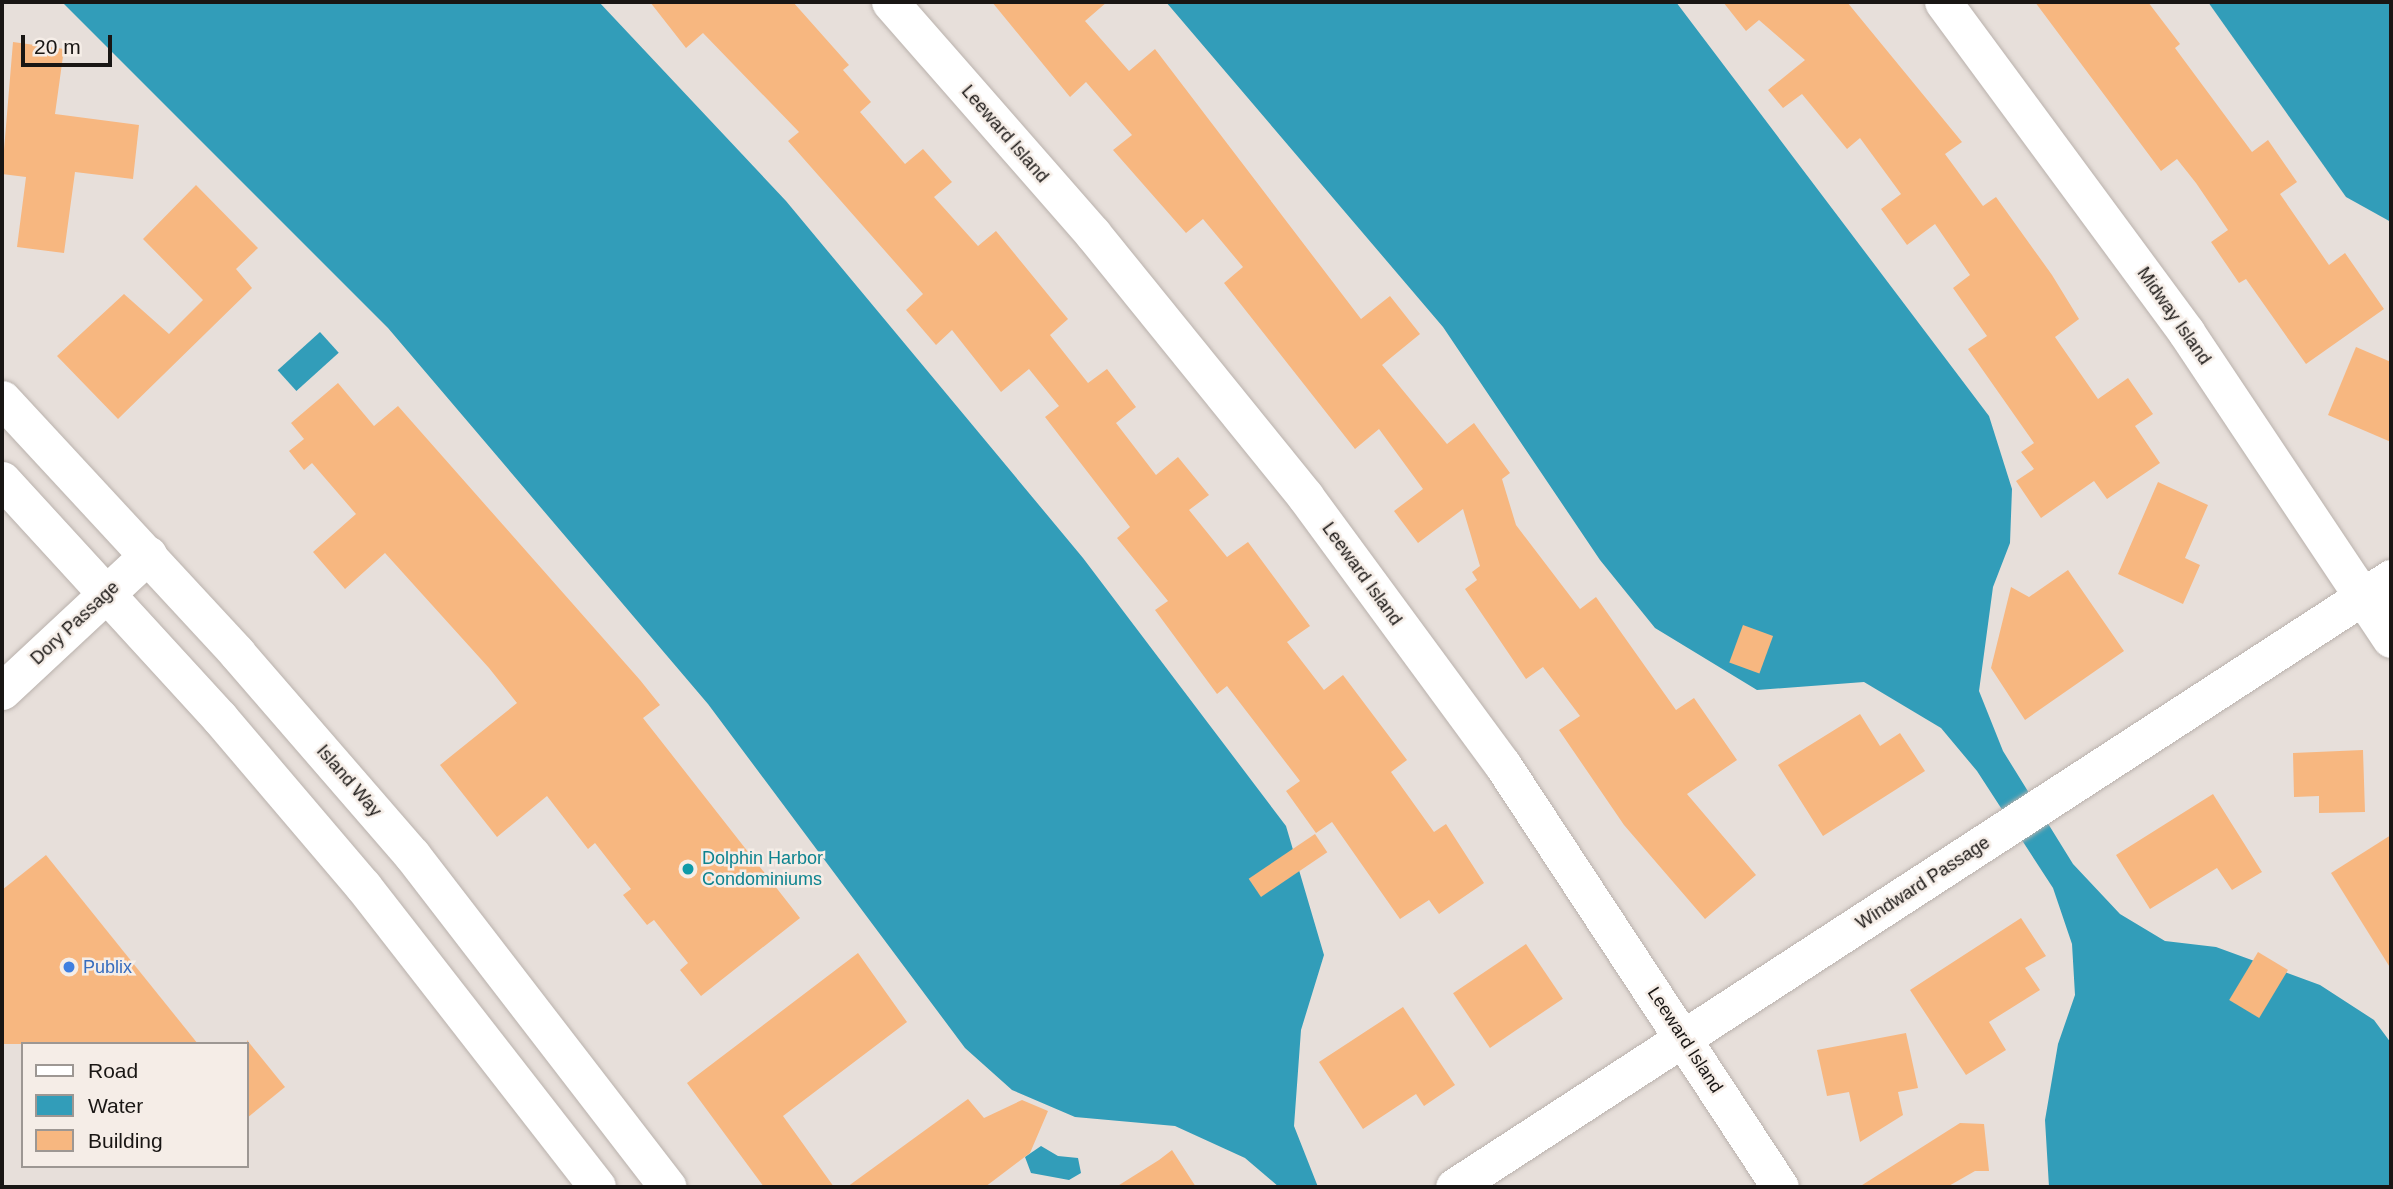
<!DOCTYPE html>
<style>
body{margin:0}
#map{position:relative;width:2393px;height:1189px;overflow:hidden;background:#e7dfda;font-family:Arial,sans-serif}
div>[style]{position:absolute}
.water>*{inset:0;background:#329db9;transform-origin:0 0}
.building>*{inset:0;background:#f7b780;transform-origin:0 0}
.roads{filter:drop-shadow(0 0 2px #b9b1ac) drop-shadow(0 0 2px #b9b1ac)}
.minor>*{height:37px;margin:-18.5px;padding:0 18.5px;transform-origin:18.5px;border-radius:18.5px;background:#fff}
.dots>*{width:19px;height:19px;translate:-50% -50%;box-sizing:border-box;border:4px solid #f5ede7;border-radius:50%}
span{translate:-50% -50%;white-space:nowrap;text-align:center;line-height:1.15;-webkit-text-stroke:5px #f5ede7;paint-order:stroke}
.street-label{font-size:18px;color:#191614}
.culture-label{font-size:18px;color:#0d838f}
.left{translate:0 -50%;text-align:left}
.shop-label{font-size:18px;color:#366cbe}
.frame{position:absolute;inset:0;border:4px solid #191614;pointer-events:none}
.legend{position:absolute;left:21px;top:1042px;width:228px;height:126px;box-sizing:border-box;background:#f5ede7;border:2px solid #9d9793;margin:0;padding:9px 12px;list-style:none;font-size:21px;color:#191614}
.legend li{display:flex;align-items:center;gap:14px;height:35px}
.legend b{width:35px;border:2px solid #9d9793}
.scale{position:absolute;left:21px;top:35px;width:91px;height:32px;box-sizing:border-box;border:4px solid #191614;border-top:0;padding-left:9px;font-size:21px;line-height:24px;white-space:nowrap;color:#191614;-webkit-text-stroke:5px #f5ede7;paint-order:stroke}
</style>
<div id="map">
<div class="water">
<i style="clip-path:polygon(62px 2px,599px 2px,786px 201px,1083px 558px,1286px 826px,1324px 955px,1301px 1030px,1294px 1126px,1318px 1187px,1279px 1187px,1245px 1158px,1175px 1126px,1075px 1117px,1012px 1090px,965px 1048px,708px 704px,388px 328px)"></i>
<i style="clip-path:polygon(1166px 2px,1676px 2px,1989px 416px,2012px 489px,2010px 543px,1993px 587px,1979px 691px,2003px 751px,2073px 864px,2120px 914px,2165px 941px,2216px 947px,2320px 985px,2374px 1020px,2391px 1043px,2391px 1187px,2049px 1187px,2045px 1120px,2058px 1044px,2075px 995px,2072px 944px,2053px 888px,1977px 771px,1941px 728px,1864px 682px,1757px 690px,1655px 628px,1600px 560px,1443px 327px)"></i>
<i style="clip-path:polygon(2208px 2px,2391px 2px,2391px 222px,2346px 197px)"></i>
<i style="left:320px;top:332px;width:28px;height:57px;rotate:48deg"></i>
<i style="clip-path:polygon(1041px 1146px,1058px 1156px,1078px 1158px,1081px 1173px,1069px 1180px,1031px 1173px,1025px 1157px)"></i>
</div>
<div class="building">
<i style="clip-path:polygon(650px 2px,793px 2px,849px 65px,843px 70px,871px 102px,860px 112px,905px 164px,923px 149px,952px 182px,934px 197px,978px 246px,996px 231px,1068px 319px,1050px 335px,1088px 383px,1107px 369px,1136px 407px,1116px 423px,1156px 475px,1178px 457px,1209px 495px,1189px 510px,1227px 557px,1248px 542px,1310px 626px,1287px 642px,1324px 690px,1343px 675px,1407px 760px,1391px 772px,1434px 832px,1446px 824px,1484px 883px,1439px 914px,1429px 900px,1400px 919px,1332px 822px,1316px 833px,1286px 791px,1300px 781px,1227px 686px,1217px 694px,1155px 610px,1168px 601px,1117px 538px,1130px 527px,1045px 417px,1059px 406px,1029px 369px,1001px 392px,952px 330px,936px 345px,906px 310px,923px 294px,788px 141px,799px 132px,703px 33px,686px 48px)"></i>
<i style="clip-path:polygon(992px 2px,1107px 2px,1085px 21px,1129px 71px,1155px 49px,1361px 319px,1390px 296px,1420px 334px,1382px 365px,1447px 444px,1474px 423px,1510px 473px,1502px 479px,1516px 525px,1580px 609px,1596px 597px,1676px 710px,1694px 698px,1737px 760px,1687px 794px,1756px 875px,1705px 919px,1624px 825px,1559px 730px,1580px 716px,1543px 667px,1526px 679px,1465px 589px,1477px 580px,1472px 572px,1480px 566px,1463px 509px,1418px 543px,1394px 511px,1423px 489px,1379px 429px,1355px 449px,1224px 283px,1243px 267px,1203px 219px,1186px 233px,1113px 150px,1132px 135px,1086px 82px,1070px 97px)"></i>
<i style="clip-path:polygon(1723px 2px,1847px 2px,1962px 142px,1945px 154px,1983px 206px,1996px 197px,2052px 275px,2079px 319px,2055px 337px,2098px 399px,2128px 378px,2153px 414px,2135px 426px,2160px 463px,2107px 499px,2094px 481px,2041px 518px,2016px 481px,2034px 469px,2021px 452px,2034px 443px,1968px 349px,1987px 336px,1953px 288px,1970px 275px,1935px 224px,1907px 245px,1881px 209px,1901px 194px,1860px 138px,1847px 149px,1802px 94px,1783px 108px,1768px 90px,1805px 60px,1759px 20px,1746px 31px)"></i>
<i style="clip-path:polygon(2035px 2px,2148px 2px,2180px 44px,2175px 48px,2252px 152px,2268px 140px,2297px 182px,2280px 194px,2329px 265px,2345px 253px,2384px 309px,2306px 364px,2246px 279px,2239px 283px,2211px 242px,2228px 230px,2196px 183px,2177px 159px,2161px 171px)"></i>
<i style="clip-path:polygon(13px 42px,64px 49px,55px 114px,139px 125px,133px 179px,75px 172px,64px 253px,17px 247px,26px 177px,2px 174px)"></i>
<i style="clip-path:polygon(196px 185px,258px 248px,236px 269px,252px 288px,118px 419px,57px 356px,124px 294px,169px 334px,203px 300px,143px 239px)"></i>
<i style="clip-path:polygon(2356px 347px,2391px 362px,2391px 442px,2328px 415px)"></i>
<i style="clip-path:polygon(338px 383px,374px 426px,398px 406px,640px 680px,660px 705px,643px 718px,800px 918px,701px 996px,680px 970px,688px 963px,654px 920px,647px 925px,623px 895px,631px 889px,595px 843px,588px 849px,547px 796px,497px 837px,440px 765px,517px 703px,489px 668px,385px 553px,345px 589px,313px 552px,356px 514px,312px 463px,304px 470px,289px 451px,304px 439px,291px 423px)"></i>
<i style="clip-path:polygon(2158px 482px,2208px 505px,2185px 558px,2200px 565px,2183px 604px,2118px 574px)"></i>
<i style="clip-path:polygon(2068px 570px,2124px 651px,2025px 720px,1991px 668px,2011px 587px,2029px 597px)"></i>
<i style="left:1743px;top:625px;width:32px;height:40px;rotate:20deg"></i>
<i style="clip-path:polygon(1860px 714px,1880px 746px,1900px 733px,1925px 771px,1823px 836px,1778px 765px)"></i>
<i style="clip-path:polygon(2363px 750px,2365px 812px,2319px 813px,2319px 796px,2294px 797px,2293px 753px)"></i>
<i style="clip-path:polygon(2213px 794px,2262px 872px,2232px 890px,2217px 868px,2150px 909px,2116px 855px)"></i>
<i style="left:1315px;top:834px;width:22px;height:80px;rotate:56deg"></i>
<i style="clip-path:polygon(2391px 835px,2391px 969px,2331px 873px)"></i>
<i style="clip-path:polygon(46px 855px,198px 1044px,2px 1044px,2px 890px)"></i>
<i style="clip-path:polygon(2021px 918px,2046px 956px,2025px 968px,2040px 990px,1989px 1022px,2006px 1050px,1966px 1075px,1910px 990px)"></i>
<i style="left:1526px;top:944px;width:66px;height:88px;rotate:56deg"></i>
<i style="left:2258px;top:952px;width:35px;height:56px;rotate:31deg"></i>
<i style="clip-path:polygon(858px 953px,907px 1022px,783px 1116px,834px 1187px,764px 1187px,687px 1083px)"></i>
<i style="clip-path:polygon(1403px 1007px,1455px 1085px,1424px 1106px,1416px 1094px,1363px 1129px,1319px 1062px)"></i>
<i style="clip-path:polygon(1906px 1033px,1918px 1088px,1898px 1092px,1903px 1115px,1860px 1142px,1849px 1092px,1827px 1096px,1817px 1050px)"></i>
<i style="clip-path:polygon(247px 1040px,285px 1087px,247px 1118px)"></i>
<i style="clip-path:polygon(968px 1099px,984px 1118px,1022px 1100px,1048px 1111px,1030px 1153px,985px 1187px,847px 1187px)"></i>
<i style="clip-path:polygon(1960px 1123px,1984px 1124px,1989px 1171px,1975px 1171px,1947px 1187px,1859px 1187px)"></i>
<i style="clip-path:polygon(1172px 1150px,1196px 1187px,1116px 1187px,1159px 1160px)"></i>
</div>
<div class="roads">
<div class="minor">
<i style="left:890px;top:2px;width:308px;rotate:48.8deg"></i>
<i style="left:1093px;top:234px;width:337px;rotate:51deg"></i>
<i style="left:1305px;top:496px;width:333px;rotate:53.7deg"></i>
<i style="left:1502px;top:764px;width:506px;rotate:56.69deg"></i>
<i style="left:1943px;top:2px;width:410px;rotate:53.6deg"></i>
<i style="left:2186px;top:332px;width:369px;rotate:56.3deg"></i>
<i style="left:2px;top:399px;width:346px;rotate:47.2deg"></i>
<i style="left:237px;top:653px;width:267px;rotate:49.1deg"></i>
<i style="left:412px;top:855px;width:419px;rotate:52.4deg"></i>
<i style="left:2px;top:480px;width:323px;rotate:47.5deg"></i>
<i style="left:220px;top:718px;width:221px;rotate:49.6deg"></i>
<i style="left:363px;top:886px;width:381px;rotate:52.1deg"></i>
<i style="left:2px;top:691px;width:200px;rotate:-43deg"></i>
<i style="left:1454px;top:1187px;width:1118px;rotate:-33.02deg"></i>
</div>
</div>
<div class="dots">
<i style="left:688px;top:869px;background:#0f9aa8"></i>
<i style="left:69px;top:967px;background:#3f7fe0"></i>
</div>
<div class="street-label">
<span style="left:1005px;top:134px;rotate:49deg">Leeward Island</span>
<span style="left:2174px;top:316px;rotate:55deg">Midway Island</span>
<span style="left:1362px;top:574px;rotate:54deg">Leeward Island</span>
<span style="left:75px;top:623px;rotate:-43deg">Dory Passage</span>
<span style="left:349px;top:781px;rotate:49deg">Island Way</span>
<span style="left:1923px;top:883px;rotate:-33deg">Windward Passage</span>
<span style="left:1685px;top:1040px;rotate:57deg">Leeward Island</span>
</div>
<div class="culture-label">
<span class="left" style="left:702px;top:869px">Dolphin Harbor<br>Condominiums</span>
</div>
<div class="shop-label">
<span class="left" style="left:83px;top:967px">Publix</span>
</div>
<div class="frame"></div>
<ul class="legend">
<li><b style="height:9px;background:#fff"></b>Road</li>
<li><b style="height:19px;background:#329db9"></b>Water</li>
<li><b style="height:19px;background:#f7b780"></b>Building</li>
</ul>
<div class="scale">20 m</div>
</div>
